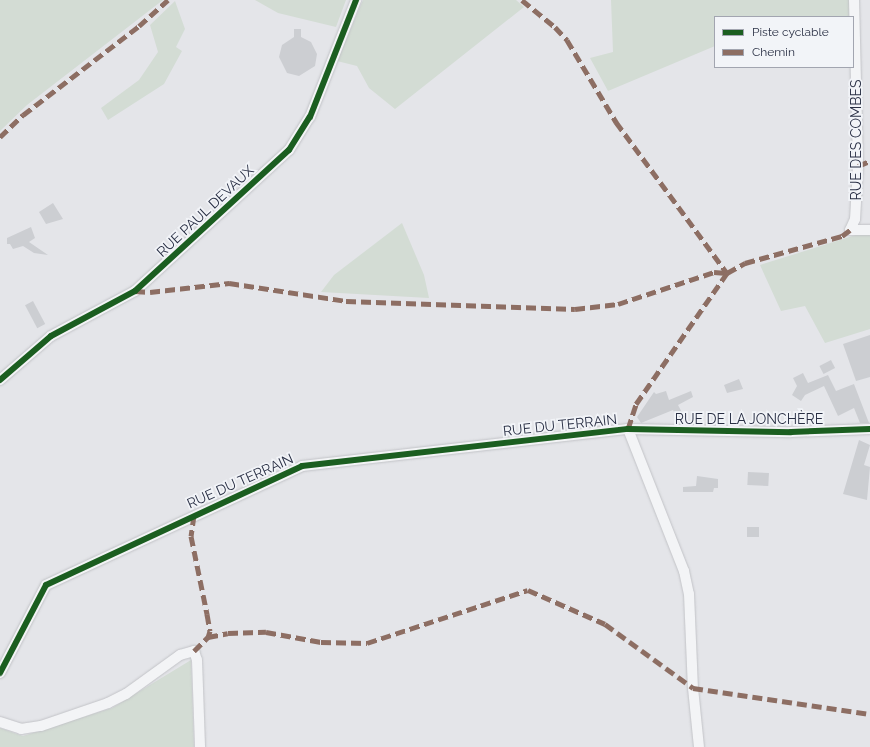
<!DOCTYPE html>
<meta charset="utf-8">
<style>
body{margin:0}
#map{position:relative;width:870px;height:747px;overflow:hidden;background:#e4e5e9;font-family:Raleway,sans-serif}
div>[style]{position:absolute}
.green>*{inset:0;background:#d3dcd4}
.building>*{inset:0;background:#ccced2;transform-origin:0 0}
.roads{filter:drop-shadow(0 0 1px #c2c3c7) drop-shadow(0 0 1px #c2c3c7)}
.street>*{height:10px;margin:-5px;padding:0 5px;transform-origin:5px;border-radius:5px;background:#f3f4f6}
.quiet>*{height:5px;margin-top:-2.5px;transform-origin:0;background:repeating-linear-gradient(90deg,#8d6e63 0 10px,transparent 0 15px)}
.cycleway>*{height:6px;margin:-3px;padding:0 3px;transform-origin:3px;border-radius:3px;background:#1b5e20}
span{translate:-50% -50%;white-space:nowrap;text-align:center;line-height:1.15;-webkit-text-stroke:3.5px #f2f4f8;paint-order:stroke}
.street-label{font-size:14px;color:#292f44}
.legend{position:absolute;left:714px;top:16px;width:140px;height:52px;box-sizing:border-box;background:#f2f4f8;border:1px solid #a2a5b0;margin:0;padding:5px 7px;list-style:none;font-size:12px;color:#292f44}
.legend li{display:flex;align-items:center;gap:8px;height:20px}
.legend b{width:20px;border:1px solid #a2a5b0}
</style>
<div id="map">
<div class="green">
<i style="clip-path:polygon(0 0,163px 0,27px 105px,0 131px)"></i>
<i style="clip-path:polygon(255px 0,346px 0,336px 27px,278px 13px)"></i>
<i style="clip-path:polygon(363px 0,516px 0,524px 7px,395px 109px,369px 88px,357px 66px,337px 61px)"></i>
<i style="clip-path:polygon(611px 0,850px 0,851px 17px,715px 17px,715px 46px,608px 91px,590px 58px,613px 52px)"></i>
<i style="clip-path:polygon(175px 1px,185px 29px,176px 47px,182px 51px,164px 84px,108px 120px,101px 108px,139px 80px,158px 52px,150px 25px)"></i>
<i style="clip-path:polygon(402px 223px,424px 275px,429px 298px,321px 292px,334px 275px)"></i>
<i style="clip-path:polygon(859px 234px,870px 234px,870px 329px,825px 343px,805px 306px,781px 311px,760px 265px)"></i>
<i style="clip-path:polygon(191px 660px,194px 747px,0 747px,0 728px,23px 736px,112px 708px)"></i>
</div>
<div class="building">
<i style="clip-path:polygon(294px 29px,301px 29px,301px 37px,311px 42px,317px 54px,315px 66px,299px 76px,287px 73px,279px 57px,282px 45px,294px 37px)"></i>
<i style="clip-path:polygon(53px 203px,63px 219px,46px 224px,39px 212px)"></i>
<i style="clip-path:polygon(31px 227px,35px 238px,29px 242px,48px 255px,34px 253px,23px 246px,13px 249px,10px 244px,7px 244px,7px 238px)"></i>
<i style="left:33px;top:301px;width:26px;height:9px;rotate:62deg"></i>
<i style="clip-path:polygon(870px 335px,870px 377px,856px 381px,843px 344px)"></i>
<i style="left:831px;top:360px;width:9px;height:13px;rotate:63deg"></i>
<i style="clip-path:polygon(803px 373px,808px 383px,828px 375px,836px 391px,854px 384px,869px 423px,860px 423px,854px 408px,838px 416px,824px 386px,805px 395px,801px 401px,792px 395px,797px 386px,793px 378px)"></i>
<i style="clip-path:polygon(739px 379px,743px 389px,727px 393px,724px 385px)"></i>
<i style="clip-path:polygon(666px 391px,669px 400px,691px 391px,693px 397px,678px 405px,687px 422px,680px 423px,673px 410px,641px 423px,637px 417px,654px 392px,656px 394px)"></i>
<i style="clip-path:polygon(859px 440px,870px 445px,864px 465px,870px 467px,867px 500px,843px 494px)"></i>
<i style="left:748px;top:472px;width:21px;height:13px;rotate:3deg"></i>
<i style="clip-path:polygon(697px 476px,718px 479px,718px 488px,714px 488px,713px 492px,683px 492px,683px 487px,696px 486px)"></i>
<i style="left:747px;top:527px;width:12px;height:10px"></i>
</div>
<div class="roads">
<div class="street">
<i style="left:854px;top:0;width:166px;rotate:88.6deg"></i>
<i style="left:858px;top:166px;width:53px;rotate:93.2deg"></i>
<i style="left:855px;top:219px;width:12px;rotate:114deg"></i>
<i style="left:850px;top:230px;width:20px"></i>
<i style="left:0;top:380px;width:67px;rotate:-40.8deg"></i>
<i style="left:51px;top:336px;width:95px;rotate:-28.2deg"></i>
<i style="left:135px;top:291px;width:209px;rotate:-42.5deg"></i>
<i style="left:289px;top:150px;width:39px;rotate:-58deg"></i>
<i style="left:310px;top:117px;width:126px;rotate:-68.5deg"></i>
<i style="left:628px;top:429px;width:153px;rotate:68.5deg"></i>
<i style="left:684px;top:571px;width:24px;rotate:78deg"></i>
<i style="left:689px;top:594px;width:94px;rotate:87.6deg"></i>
<i style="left:693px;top:688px;width:59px;rotate:84.2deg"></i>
<i style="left:0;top:673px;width:99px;rotate:-62.4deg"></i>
<i style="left:46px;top:585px;width:282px;rotate:-24.9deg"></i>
<i style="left:302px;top:466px;width:328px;rotate:-6.5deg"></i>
<i style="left:628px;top:429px;width:163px;rotate:1.1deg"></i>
<i style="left:791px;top:432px;width:79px;rotate:-2.2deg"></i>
<i style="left:0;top:722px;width:22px;rotate:18deg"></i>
<i style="left:21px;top:729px;width:20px;rotate:-9deg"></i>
<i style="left:41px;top:726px;width:71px;rotate:-18.9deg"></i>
<i style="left:108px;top:703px;width:20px;rotate:-27deg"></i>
<i style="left:126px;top:694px;width:67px;rotate:-35.8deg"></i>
<i style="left:180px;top:655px;width:15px;rotate:-16deg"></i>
<i style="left:194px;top:651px;width:9px;rotate:72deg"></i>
<i style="left:197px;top:660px;width:87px;rotate:88deg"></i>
</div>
</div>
<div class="quiet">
<i style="left:522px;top:0;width:43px;rotate:39.3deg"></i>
<i style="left:555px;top:27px;width:18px;rotate:47deg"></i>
<i style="left:567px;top:40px;width:96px;rotate:59.1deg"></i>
<i style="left:616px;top:122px;width:187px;rotate:53.7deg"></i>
<i style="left:0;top:137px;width:32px;rotate:-44deg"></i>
<i style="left:23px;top:115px;width:146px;rotate:-37.5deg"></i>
<i style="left:139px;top:26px;width:39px;rotate:-42deg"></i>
<i style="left:858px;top:166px;width:13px;rotate:-23deg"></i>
<i style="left:135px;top:291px;width:15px;rotate:4deg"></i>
<i style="left:150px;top:292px;width:80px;rotate:-6.5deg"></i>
<i style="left:229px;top:283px;width:118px;rotate:8.7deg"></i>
<i style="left:346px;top:301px;width:229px;rotate:2deg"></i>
<i style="left:575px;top:309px;width:43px;rotate:-6.6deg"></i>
<i style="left:618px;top:304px;width:101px;rotate:-18.4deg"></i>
<i style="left:714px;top:272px;width:13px;rotate:4deg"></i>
<i style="left:628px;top:429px;width:26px;rotate:-72deg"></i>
<i style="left:636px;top:404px;width:160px;rotate:-55.2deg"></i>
<i style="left:727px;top:273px;width:21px;rotate:-29deg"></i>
<i style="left:745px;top:263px;width:101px;rotate:-15.6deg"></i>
<i style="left:842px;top:236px;width:10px;rotate:-37deg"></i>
<i style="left:194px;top:515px;width:21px;rotate:98deg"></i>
<i style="left:191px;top:536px;width:80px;rotate:78.4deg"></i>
<i style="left:207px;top:614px;width:17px;rotate:80deg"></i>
<i style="left:210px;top:631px;width:6px;rotate:108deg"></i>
<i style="left:194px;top:651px;width:20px;rotate:-45deg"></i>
<i style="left:208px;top:637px;width:20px;rotate:-11deg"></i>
<i style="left:228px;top:633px;width:38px;rotate:-2deg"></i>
<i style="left:266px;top:632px;width:56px;rotate:10.3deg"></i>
<i style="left:321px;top:642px;width:46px;rotate:1.2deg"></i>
<i style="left:367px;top:643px;width:169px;rotate:-18.2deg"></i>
<i style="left:528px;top:590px;width:84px;rotate:23.8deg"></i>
<i style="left:605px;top:624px;width:109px;rotate:36deg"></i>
<i style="left:693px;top:688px;width:179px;rotate:8.4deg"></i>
</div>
<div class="cycleway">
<i style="left:0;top:380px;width:67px;rotate:-40.8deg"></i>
<i style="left:51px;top:336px;width:95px;rotate:-28.2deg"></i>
<i style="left:135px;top:291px;width:209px;rotate:-42.5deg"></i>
<i style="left:289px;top:150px;width:39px;rotate:-58deg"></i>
<i style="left:310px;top:117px;width:126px;rotate:-68.5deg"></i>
<i style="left:0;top:673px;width:99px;rotate:-62.4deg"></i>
<i style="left:46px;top:585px;width:282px;rotate:-24.9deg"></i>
<i style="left:302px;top:466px;width:328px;rotate:-6.5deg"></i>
<i style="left:628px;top:429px;width:163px;rotate:1.1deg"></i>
<i style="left:791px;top:432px;width:79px;rotate:-2.2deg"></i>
</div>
<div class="street-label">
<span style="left:856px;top:140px;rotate:-90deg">RUE DES COMBES</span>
<span style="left:205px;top:211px;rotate:-43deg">RUE PAUL DEVAUX</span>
<span style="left:749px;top:419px">RUE DE LA JONCHÈRE</span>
<span style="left:560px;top:425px;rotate:-6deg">RUE DU TERRAIN</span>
<span style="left:240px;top:481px;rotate:-24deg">RUE DU TERRAIN</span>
</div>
<ul class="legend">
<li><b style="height:5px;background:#1b5e20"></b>Piste cyclable</li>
<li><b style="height:5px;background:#8d6e63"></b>Chemin</li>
</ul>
</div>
